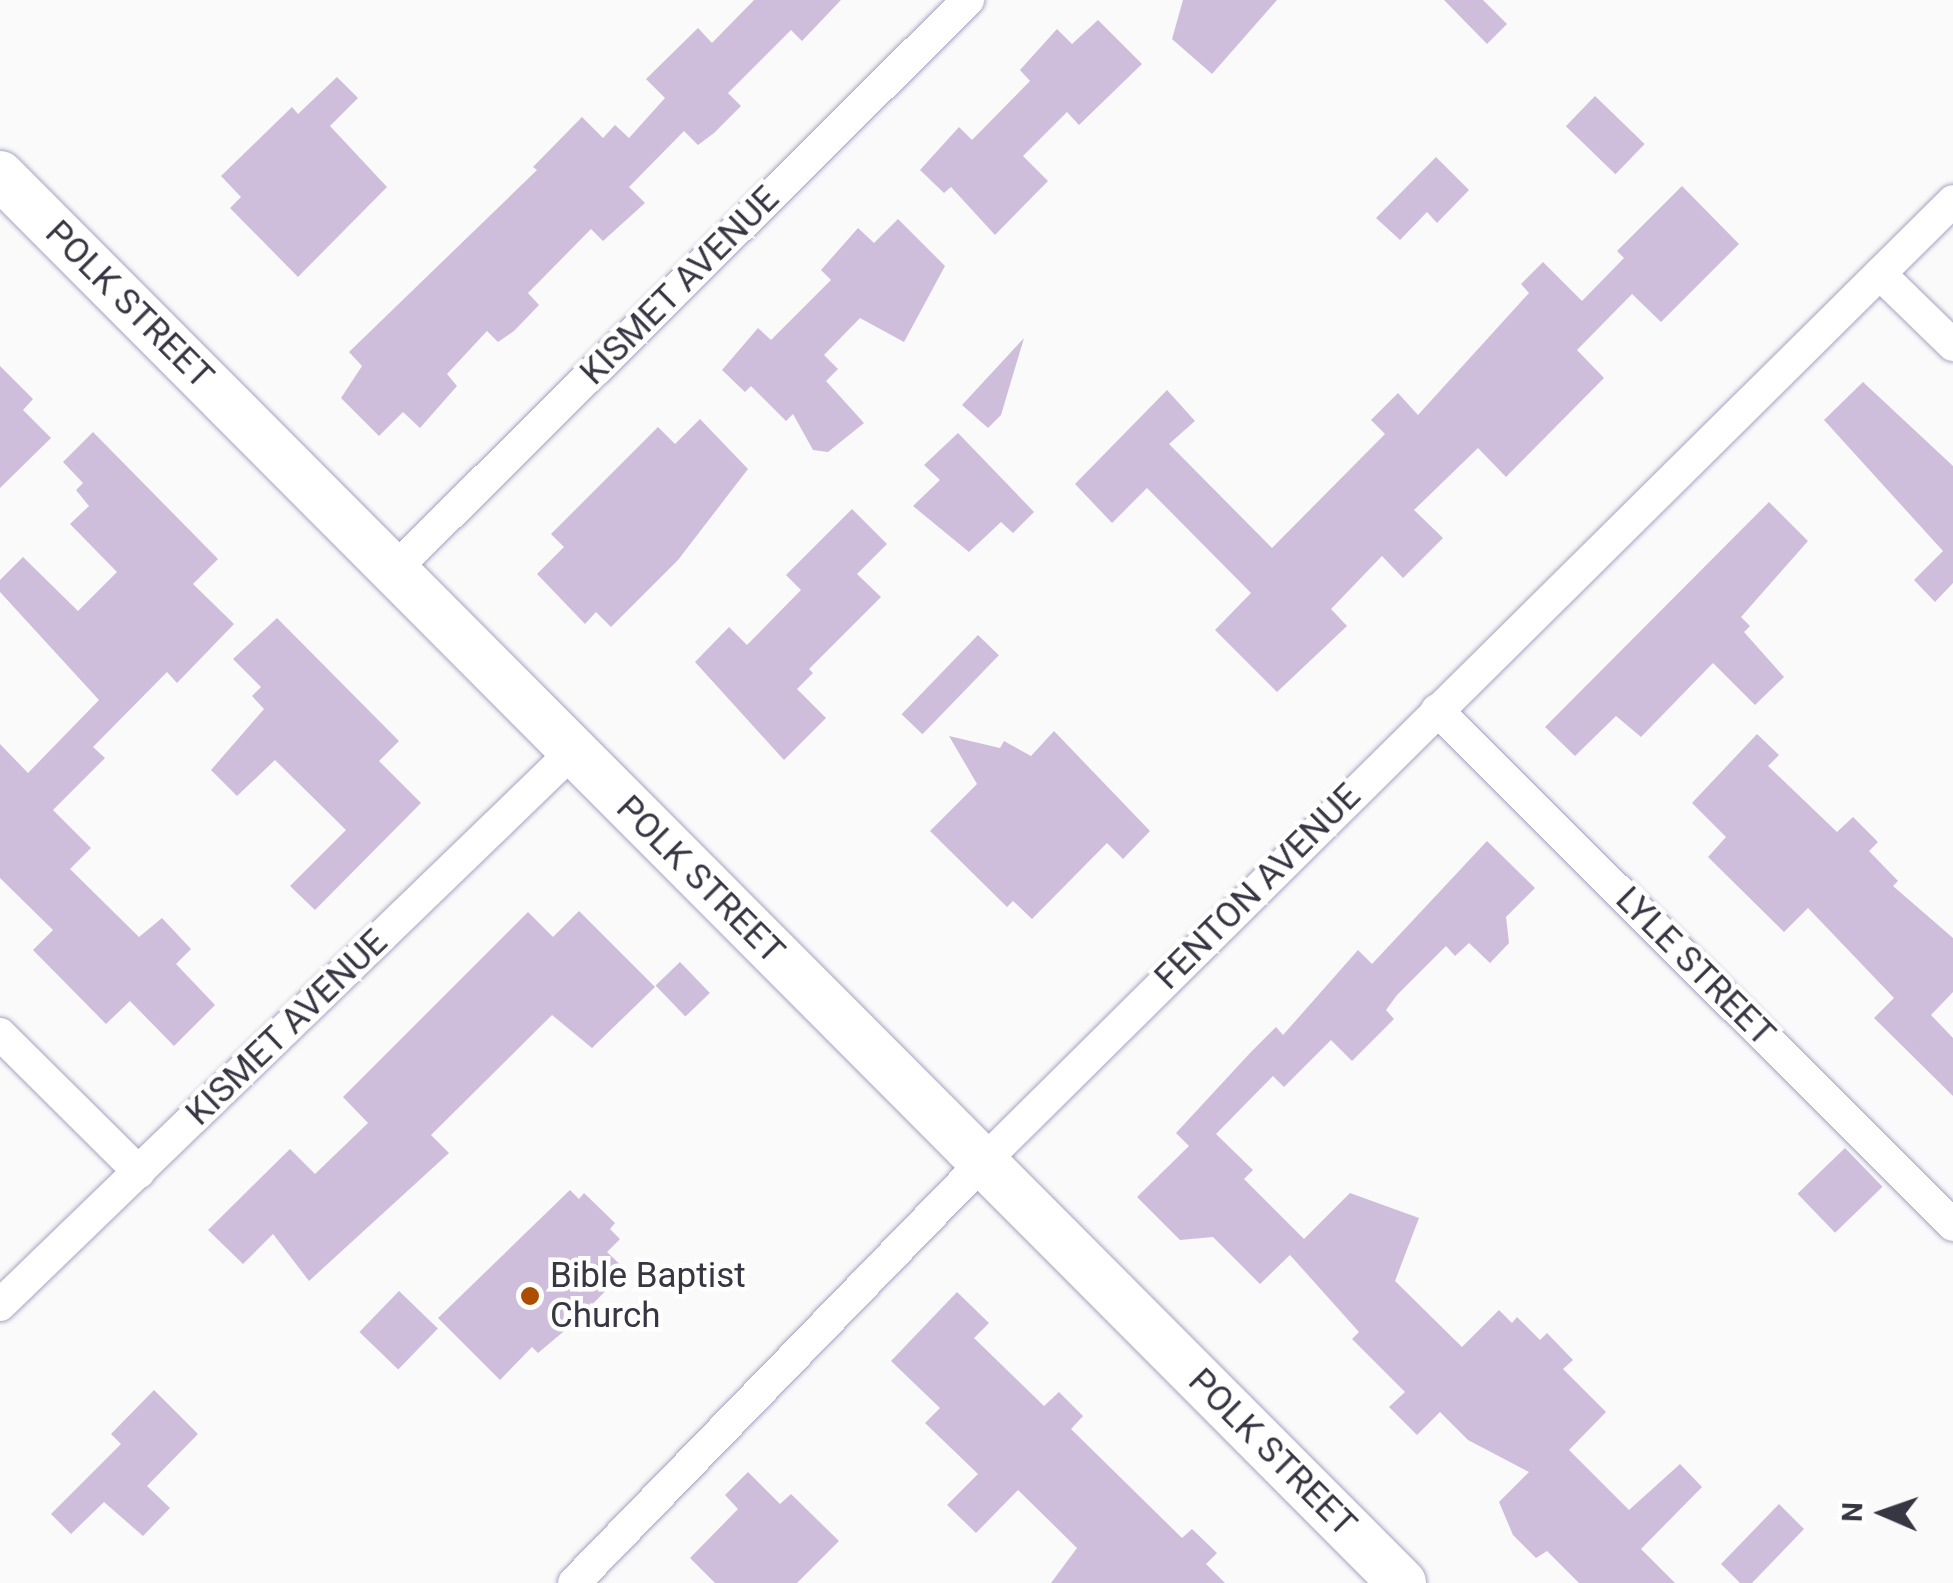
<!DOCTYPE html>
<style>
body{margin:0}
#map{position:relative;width:1953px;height:1583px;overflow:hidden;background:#fafafa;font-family:Roboto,sans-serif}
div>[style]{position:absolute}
.building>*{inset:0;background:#cebedc;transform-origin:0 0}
.roads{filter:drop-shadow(0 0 2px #a4a4c3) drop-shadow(0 0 2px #a4a4c3)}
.street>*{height:32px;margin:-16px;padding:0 16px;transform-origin:16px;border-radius:16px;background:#fff}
.secondary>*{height:48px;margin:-24px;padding:0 24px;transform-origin:24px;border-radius:24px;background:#fff}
.dots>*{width:28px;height:28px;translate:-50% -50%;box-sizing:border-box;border:5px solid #fff;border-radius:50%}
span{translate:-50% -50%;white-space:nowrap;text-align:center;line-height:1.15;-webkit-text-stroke:9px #fff;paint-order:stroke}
.street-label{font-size:35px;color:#373643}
.poi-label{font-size:35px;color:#373643}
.left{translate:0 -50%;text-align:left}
.north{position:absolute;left:1833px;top:1463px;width:100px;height:100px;-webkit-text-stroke:8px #fff;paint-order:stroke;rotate:272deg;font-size:28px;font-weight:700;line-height:40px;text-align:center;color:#373643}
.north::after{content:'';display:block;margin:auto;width:35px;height:45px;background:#373643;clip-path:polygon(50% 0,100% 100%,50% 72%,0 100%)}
</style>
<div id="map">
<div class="building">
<i style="clip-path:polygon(754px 0,841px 0,802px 41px,791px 30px,728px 93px,741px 106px,714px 133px,698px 145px,684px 131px,629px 187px,645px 203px,603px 241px,591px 229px,528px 293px,539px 305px,514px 331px,498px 342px,487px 331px,447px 374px,457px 386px,420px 428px,403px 412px,379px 436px,341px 398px,362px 366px,349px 352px,537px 170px,533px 167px,582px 117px,603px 138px,615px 125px,629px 138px,665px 98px,646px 79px,698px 28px,712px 43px)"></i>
<i style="clip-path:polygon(1183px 0,1277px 0,1212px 74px,1172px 39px)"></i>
<i style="clip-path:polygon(1444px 0,1483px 0,1507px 24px,1487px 44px)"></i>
<i style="clip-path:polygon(1098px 20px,1142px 64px,1079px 125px,1067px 112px,1023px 156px,1048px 181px,995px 235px,951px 187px,944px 193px,920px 170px,959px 127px,972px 140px,1030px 81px,1020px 70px,1057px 29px,1072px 44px)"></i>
<i style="clip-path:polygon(337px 77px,358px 98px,330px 126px,387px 187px,298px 277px,230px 208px,241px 197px,221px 176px,292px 107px,298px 114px)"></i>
<i style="left:1595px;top:96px;width:69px;height:42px;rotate:44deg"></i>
<i style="clip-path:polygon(1436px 157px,1469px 190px,1437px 223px,1427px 212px,1400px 240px,1376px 218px)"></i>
<i style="clip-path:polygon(1682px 186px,1739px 244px,1661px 322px,1632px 294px,1577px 350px,1604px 378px,1506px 477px,1478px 448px,1414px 510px,1443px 538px,1403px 578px,1382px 556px,1331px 609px,1347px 626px,1277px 692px,1215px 630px,1251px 593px,1147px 488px,1112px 523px,1075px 484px,1167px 390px,1195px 421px,1169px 444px,1272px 548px,1385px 434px,1371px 420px,1398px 393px,1418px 415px,1529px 293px,1521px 284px,1543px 262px,1582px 301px,1624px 258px,1617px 251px)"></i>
<i style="clip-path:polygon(898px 219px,945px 266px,904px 342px,860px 318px,824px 355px,838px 369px,826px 381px,864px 423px,828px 452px,813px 450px,793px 414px,786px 421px,751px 386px,745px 392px,722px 370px,758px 328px,771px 340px,831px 280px,821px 270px,858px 228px,874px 243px)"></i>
<i style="clip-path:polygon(1024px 338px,1001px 415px,988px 428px,962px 405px)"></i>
<i style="clip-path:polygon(0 366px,33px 399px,23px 410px,51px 438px,0 488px)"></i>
<i style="clip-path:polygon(1863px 382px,1953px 466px,1953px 583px,1935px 602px,1914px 580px,1943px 551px,1824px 420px)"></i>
<i style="clip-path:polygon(700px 419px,748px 469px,678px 560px,611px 627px,596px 612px,585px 624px,537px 574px,564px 547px,551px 534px,658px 427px,675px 444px)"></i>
<i style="clip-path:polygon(93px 432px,218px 559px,193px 584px,234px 624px,177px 683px,167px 672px,93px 747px,105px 758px,53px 810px,91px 848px,70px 869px,139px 937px,162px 918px,191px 949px,176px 964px,215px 1005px,174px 1046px,130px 1001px,106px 1024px,33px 950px,53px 930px,0 878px,0 744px,28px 773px,99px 700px,0 592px,0 580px,23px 557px,78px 611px,117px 572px,70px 524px,89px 506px,76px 490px,83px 483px,63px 462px)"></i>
<i style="clip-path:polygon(958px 433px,1034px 512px,1013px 533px,1001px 522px,969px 552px,913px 506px,940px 480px,924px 465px)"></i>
<i style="clip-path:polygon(1769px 502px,1808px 541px,1741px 617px,1750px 626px,1744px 632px,1784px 677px,1755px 705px,1713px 663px,1641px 737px,1616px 716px,1575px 756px,1545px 727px)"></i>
<i style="clip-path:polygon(852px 509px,887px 544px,857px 574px,881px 597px,809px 669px,813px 673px,797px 689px,826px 718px,784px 760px,695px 662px,729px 627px,747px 645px,801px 590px,786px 575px)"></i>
<i style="clip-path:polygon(277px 618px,399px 741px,379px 761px,421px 803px,315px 910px,290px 886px,346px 830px,275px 760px,237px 796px,211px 770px,264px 709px,252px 696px,261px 687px,233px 659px)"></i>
<i style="left:978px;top:635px;width:29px;height:110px;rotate:44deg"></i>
<i style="clip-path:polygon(1054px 731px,1150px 831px,1123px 859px,1107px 843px,1032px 919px,1013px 901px,1007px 907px,930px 831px,977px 784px,949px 736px,1000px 748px,1004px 741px,1031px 756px)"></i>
<i style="clip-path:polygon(1757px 734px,1779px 755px,1768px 766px,1837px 832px,1853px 817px,1878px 842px,1869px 851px,1898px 881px,1893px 886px,1953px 938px,1953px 992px,1931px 1015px,1953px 1038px,1953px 1096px,1874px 1018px,1894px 998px,1808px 908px,1784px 932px,1708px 857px,1726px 837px,1692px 803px)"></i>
<i style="clip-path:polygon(1487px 841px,1535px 888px,1506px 917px,1509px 943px,1490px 963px,1469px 943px,1455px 956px,1446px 946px,1397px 995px,1386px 1010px,1394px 1019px,1352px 1061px,1331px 1040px,1284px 1087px,1273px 1076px,1216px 1134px,1253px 1170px,1244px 1179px,1304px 1239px,1350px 1193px,1419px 1218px,1395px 1281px,1462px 1347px,1499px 1310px,1512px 1323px,1517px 1317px,1540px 1340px,1547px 1333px,1573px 1360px,1563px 1369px,1606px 1412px,1569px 1450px,1629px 1510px,1680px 1464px,1702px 1487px,1641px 1549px,1675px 1583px,1579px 1583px,1547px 1551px,1536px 1558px,1513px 1535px,1499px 1502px,1529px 1472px,1468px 1440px,1440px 1412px,1417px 1435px,1389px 1407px,1405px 1392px,1352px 1339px,1359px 1332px,1290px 1255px,1260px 1284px,1213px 1237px,1180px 1240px,1137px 1197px,1189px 1146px,1176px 1133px,1250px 1053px,1276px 1027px,1283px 1035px,1358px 950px,1372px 964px)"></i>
<i style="clip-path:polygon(579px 911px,655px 987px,592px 1048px,552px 1015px,431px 1135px,449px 1153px,309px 1281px,273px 1234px,243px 1264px,208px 1230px,290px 1149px,315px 1174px,368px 1123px,343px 1097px,528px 912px,553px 937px)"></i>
<i style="left:680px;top:962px;width:43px;height:34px;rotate:46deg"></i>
<i style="left:1845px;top:1148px;width:54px;height:66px;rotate:46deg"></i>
<i style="clip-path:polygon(570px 1190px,579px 1199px,584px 1193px,615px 1223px,610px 1229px,620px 1239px,607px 1252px,626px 1270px,575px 1322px,538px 1353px,532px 1347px,500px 1380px,438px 1318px)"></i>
<i style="left:399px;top:1291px;width:54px;height:57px;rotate:44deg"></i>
<i style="clip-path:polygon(957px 1292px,989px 1323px,974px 1338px,1044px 1406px,1059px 1392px,1083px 1416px,1071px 1429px,1182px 1538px,1192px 1529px,1217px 1553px,1206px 1564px,1225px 1583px,1051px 1583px,1077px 1548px,1018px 1490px,976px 1533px,947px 1505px,978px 1474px,925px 1423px,940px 1408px,891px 1361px)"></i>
<i style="clip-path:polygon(154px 1390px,198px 1434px,147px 1486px,170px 1508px,143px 1536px,104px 1502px,71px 1534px,51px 1514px,121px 1444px,111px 1434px)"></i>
<i style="clip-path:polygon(748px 1472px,780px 1504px,791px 1494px,839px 1541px,797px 1583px,715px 1583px,690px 1558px,738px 1509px,725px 1495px)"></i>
<i style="clip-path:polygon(1779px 1504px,1804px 1529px,1752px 1583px,1740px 1583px,1721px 1564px)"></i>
</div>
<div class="roads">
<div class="street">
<i style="left:1880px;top:274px;width:102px;rotate:44.2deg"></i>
<i style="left:392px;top:572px;width:812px;rotate:-44.8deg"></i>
<i style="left:1437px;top:710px;width:729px;rotate:44.94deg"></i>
<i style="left:0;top:1034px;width:196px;rotate:44.8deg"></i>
<i style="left:0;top:1305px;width:797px;rotate:-44.03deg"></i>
<i style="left:574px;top:1583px;width:584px;rotate:-45.83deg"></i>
<i style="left:981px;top:1164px;width:1368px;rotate:-44.73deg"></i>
</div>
<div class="secondary">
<i style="left:0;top:175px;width:1987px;rotate:45.12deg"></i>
</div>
</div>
<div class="dots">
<i style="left:530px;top:1296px;background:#ac4d00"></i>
</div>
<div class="street-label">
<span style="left:680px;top:286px;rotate:-45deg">KISMET AVENUE</span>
<span style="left:129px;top:305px;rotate:45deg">POLK STREET</span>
<span style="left:700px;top:880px;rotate:45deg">POLK STREET</span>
<span style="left:1258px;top:887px;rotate:-45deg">FENTON AVENUE</span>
<span style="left:1695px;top:967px;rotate:45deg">LYLE STREET</span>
<span style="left:287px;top:1028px;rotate:-44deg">KISMET AVENUE</span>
<span style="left:1272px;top:1453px;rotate:45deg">POLK STREET</span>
</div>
<div class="poi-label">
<span class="left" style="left:550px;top:1296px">Bible Baptist<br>Church</span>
</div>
<div class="north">N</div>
</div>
